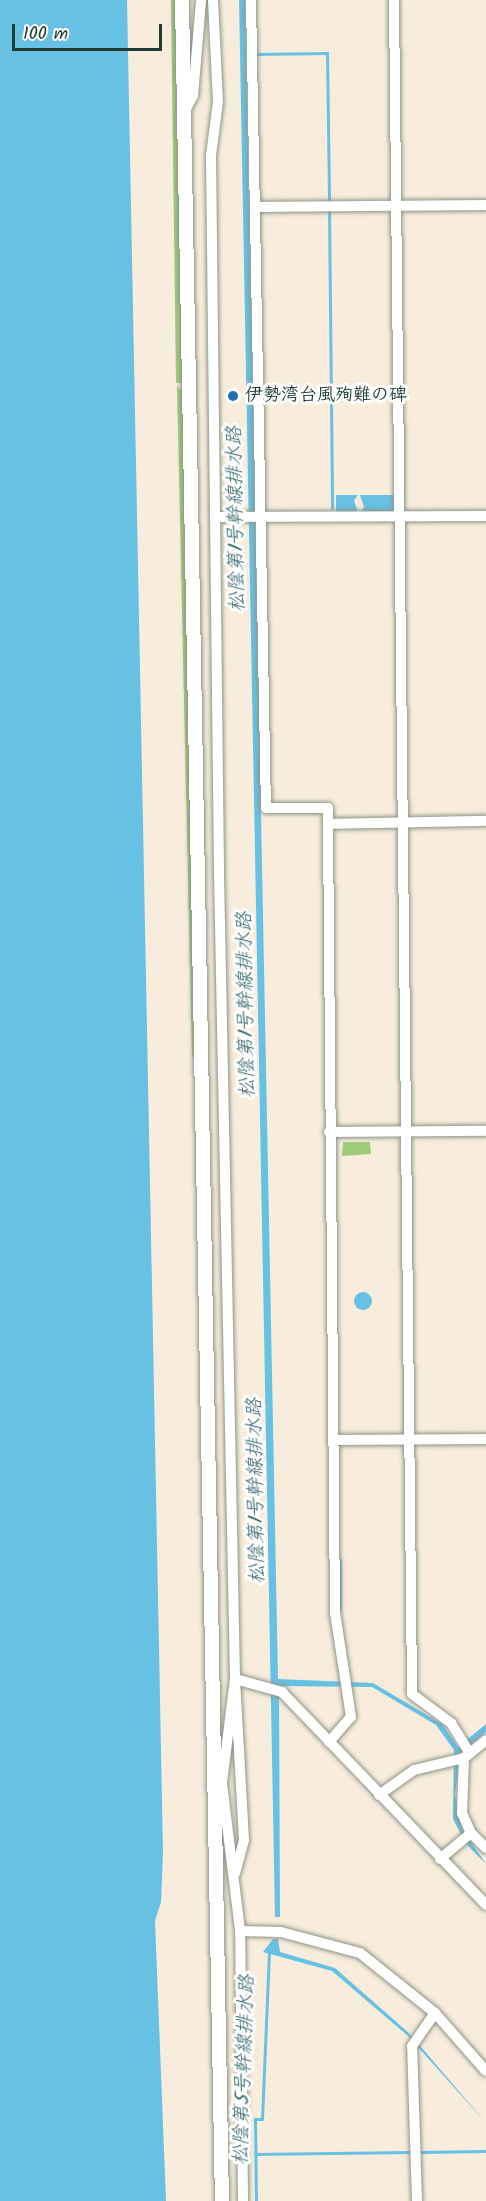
<!DOCTYPE html>
<meta charset="utf-8">
<style>
body{margin:0}
#map{position:relative;width:486px;height:2201px;overflow:hidden;background:#f8eddc;font-family:Kalam,"Klee One",sans-serif}
div>[style]{position:absolute}
.green>*{inset:0;background:#9fcb78}
.water>*{inset:0;background:#66c1e3}
.round{border-radius:50%}
.stream>*{height:3px;margin:-1.5px;padding:0 1.5px;transform-origin:1.5px;border-radius:1.5px;background:#66c1e3}
.roads{filter:drop-shadow(0 0 2px #8c9588) drop-shadow(0 0 2px #8c9588)}
.minor>*{height:10px;margin:-5px;padding:0 5px;transform-origin:5px;border-radius:5px;background:#fff}
.tertiary>*{height:14px;margin:-7px;padding:0 7px;transform-origin:7px;border-radius:7px;background:#fff}
.dots>*{width:16px;height:16px;translate:-50% -50%;box-sizing:border-box;border:3px solid #fff;border-radius:50%}
span{translate:-50% -50%;white-space:nowrap;text-align:center;line-height:1.15;-webkit-text-stroke:6px #fff;paint-order:stroke}
.poi-label{font-size:18px;color:#1f3d34;font-weight:700}
.left{translate:0 -50%;text-align:left}
.water-label{font-size:20px;color:#346569;font-style:italic}
.scale{position:absolute;left:12px;top:24px;width:150px;height:27px;box-sizing:border-box;border:3px solid #1f3d34;border-top:0;padding-left:8px;font-size:18px;line-height:21px;white-space:nowrap;color:#1f3d34;-webkit-text-stroke:4px #fff;paint-order:stroke}
</style>
<div id="map">
<div class="green">
<i style="clip-path:polygon(171px 0,176px 0,184px 383px,176px 383px)"></i>
<i style="clip-path:polygon(177px 386px,185px 394px,196px 1057px,192px 1057px)"></i>
<i style="clip-path:polygon(343px 1142px,370px 1142px,371px 1154px,342px 1156px)"></i>
</div>
<div class="water">
<i style="clip-path:polygon(0 0,127px 0,163px 1853px,161px 1902px,155px 1921px,166px 2201px,0 2201px)"></i>
<i style="clip-path:polygon(239px 0,245px 0,278px 1679px,373px 1683px,442px 1724px,458px 1747px,486px 1724px,486px 1732px,460px 1753px,455px 1795px,462px 1829px,486px 1864px,467px 1845px,453px 1819px,454px 1750px,436px 1725px,372px 1687px,279px 1686px,280px 1917px,275px 1917px)"></i>
<i style="clip-path:polygon(336px 495px,358px 495px,354px 500px,358px 513px,336px 513px)"></i>
<i style="clip-path:polygon(360px 495px,394px 495px,394px 512px,360px 513px,364px 507px)"></i>
<i class="round" style="left:354px;top:1292px;width:18px;height:18px"></i>
<i style="clip-path:polygon(273px 1939px,278px 1939px,280px 1952px,335px 1968px,410px 2034px,486px 2123px,408px 2036px,332px 1971px,263px 1952px)"></i>
</div>
<div class="stream">
<i style="left:256px;top:54px;width:71px;rotate:-0.8deg"></i>
<i style="left:327px;top:53px;width:150px;rotate:89.2deg"></i>
<i style="left:329px;top:210px;width:298px;rotate:89.4deg"></i>
<i style="left:340px;top:1559px;width:49px;rotate:90deg"></i>
<i style="left:420px;top:2152px;width:66px;rotate:-0.9deg"></i>
<i style="left:255px;top:2154px;width:156px;rotate:-0.7deg"></i>
<i style="left:256px;top:2201px;width:82px;rotate:-90.7deg"></i>
<i style="left:255px;top:2119px;width:7px"></i>
<i style="left:262px;top:2119px;width:167px;rotate:-87.6deg"></i>
</div>
<div class="roads">
<div class="minor">
<i style="left:213px;top:0;width:102px;rotate:87.2deg"></i>
<i style="left:218px;top:102px;width:53px;rotate:97.5deg"></i>
<i style="left:211px;top:155px;width:719px;rotate:89.36deg"></i>
<i style="left:219px;top:874px;width:805px;rotate:88.86deg"></i>
<i style="left:235px;top:1679px;width:161px;rotate:86.8deg"></i>
<i style="left:244px;top:1840px;width:34px;rotate:105deg"></i>
<i style="left:251px;top:0;width:808px;rotate:88.94deg"></i>
<i style="left:266px;top:808px;width:62px"></i>
<i style="left:328px;top:808px;width:16px;rotate:90deg"></i>
<i style="left:394px;top:0;width:1694px;rotate:89.39deg"></i>
<i style="left:412px;top:1694px;width:49px;rotate:36.6deg"></i>
<i style="left:451px;top:1723px;width:36px;rotate:58deg"></i>
<i style="left:186px;top:109px;width:15px;rotate:-62deg"></i>
<i style="left:193px;top:96px;width:96px;rotate:-85.2deg"></i>
<i style="left:255px;top:207px;width:231px;rotate:-0.5deg"></i>
<i style="left:215px;top:517px;width:271px;rotate:-0.2deg"></i>
<i style="left:329px;top:1132px;width:157px;rotate:-0.4deg"></i>
<i style="left:333px;top:1440px;width:153px;rotate:-0.4deg"></i>
<i style="left:329px;top:1742px;width:33px;rotate:-49deg"></i>
<i style="left:351px;top:1717px;width:105px;rotate:-98.7deg"></i>
<i style="left:335px;top:1613px;width:789px;rotate:-90.51deg"></i>
<i style="left:328px;top:824px;width:158px;rotate:-1.1deg"></i>
<i style="left:464px;top:1758px;width:55px;rotate:92.1deg"></i>
<i style="left:462px;top:1813px;width:22px;rotate:66deg"></i>
<i style="left:471px;top:1833px;width:21px;rotate:45deg"></i>
<i style="left:379px;top:1795px;width:43px;rotate:-35.5deg"></i>
<i style="left:414px;top:1770px;width:51px;rotate:-13.5deg"></i>
<i style="left:464px;top:1758px;width:28px;rotate:-39deg"></i>
<i style="left:440px;top:1859px;width:40px;rotate:-40deg"></i>
<i style="left:240px;top:1931px;width:41px;rotate:1.4deg"></i>
<i style="left:281px;top:1932px;width:82px;rotate:14.9deg"></i>
<i style="left:360px;top:1953px;width:96px;rotate:38.7deg"></i>
<i style="left:435px;top:2013px;width:77px;rotate:48.7deg"></i>
<i style="left:243px;top:2201px;width:271px;rotate:-90.6deg"></i>
<i style="left:240px;top:1930px;width:148px;rotate:-97deg"></i>
<i style="left:222px;top:1783px;width:105px;rotate:-82.9deg"></i>
<i style="left:235px;top:1679px;width:49px;rotate:15.5deg"></i>
<i style="left:282px;top:1692px;width:295px;rotate:46.2deg"></i>
<i style="left:417px;top:2201px;width:155px;rotate:-91.8deg"></i>
<i style="left:412px;top:2046px;width:40px;rotate:-55.1deg"></i>
</div>
<div class="tertiary">
<i style="left:182px;top:0;width:2201px;rotate:88.96deg"></i>
</div>
</div>
<div class="dots">
<i style="left:233px;top:396px;background:#1f6fb2"></i>
</div>
<div class="poi-label">
<span class="left" style="left:245px;top:396px">伊勢湾台風殉難の碑</span>
</div>
<div class="water-label">
<span style="left:237px;top:519px;rotate:-91deg">松陰第1号幹線排水路</span>
<span style="left:247px;top:1005px;rotate:-91deg">松陰第1号幹線排水路</span>
<span style="left:257px;top:1491px;rotate:-91deg">松陰第1号幹線排水路</span>
<span style="left:245px;top:2070px;rotate:-88deg">松陰第5号幹線排水路</span>
</div>
<div class="scale">100 m</div>
</div>
